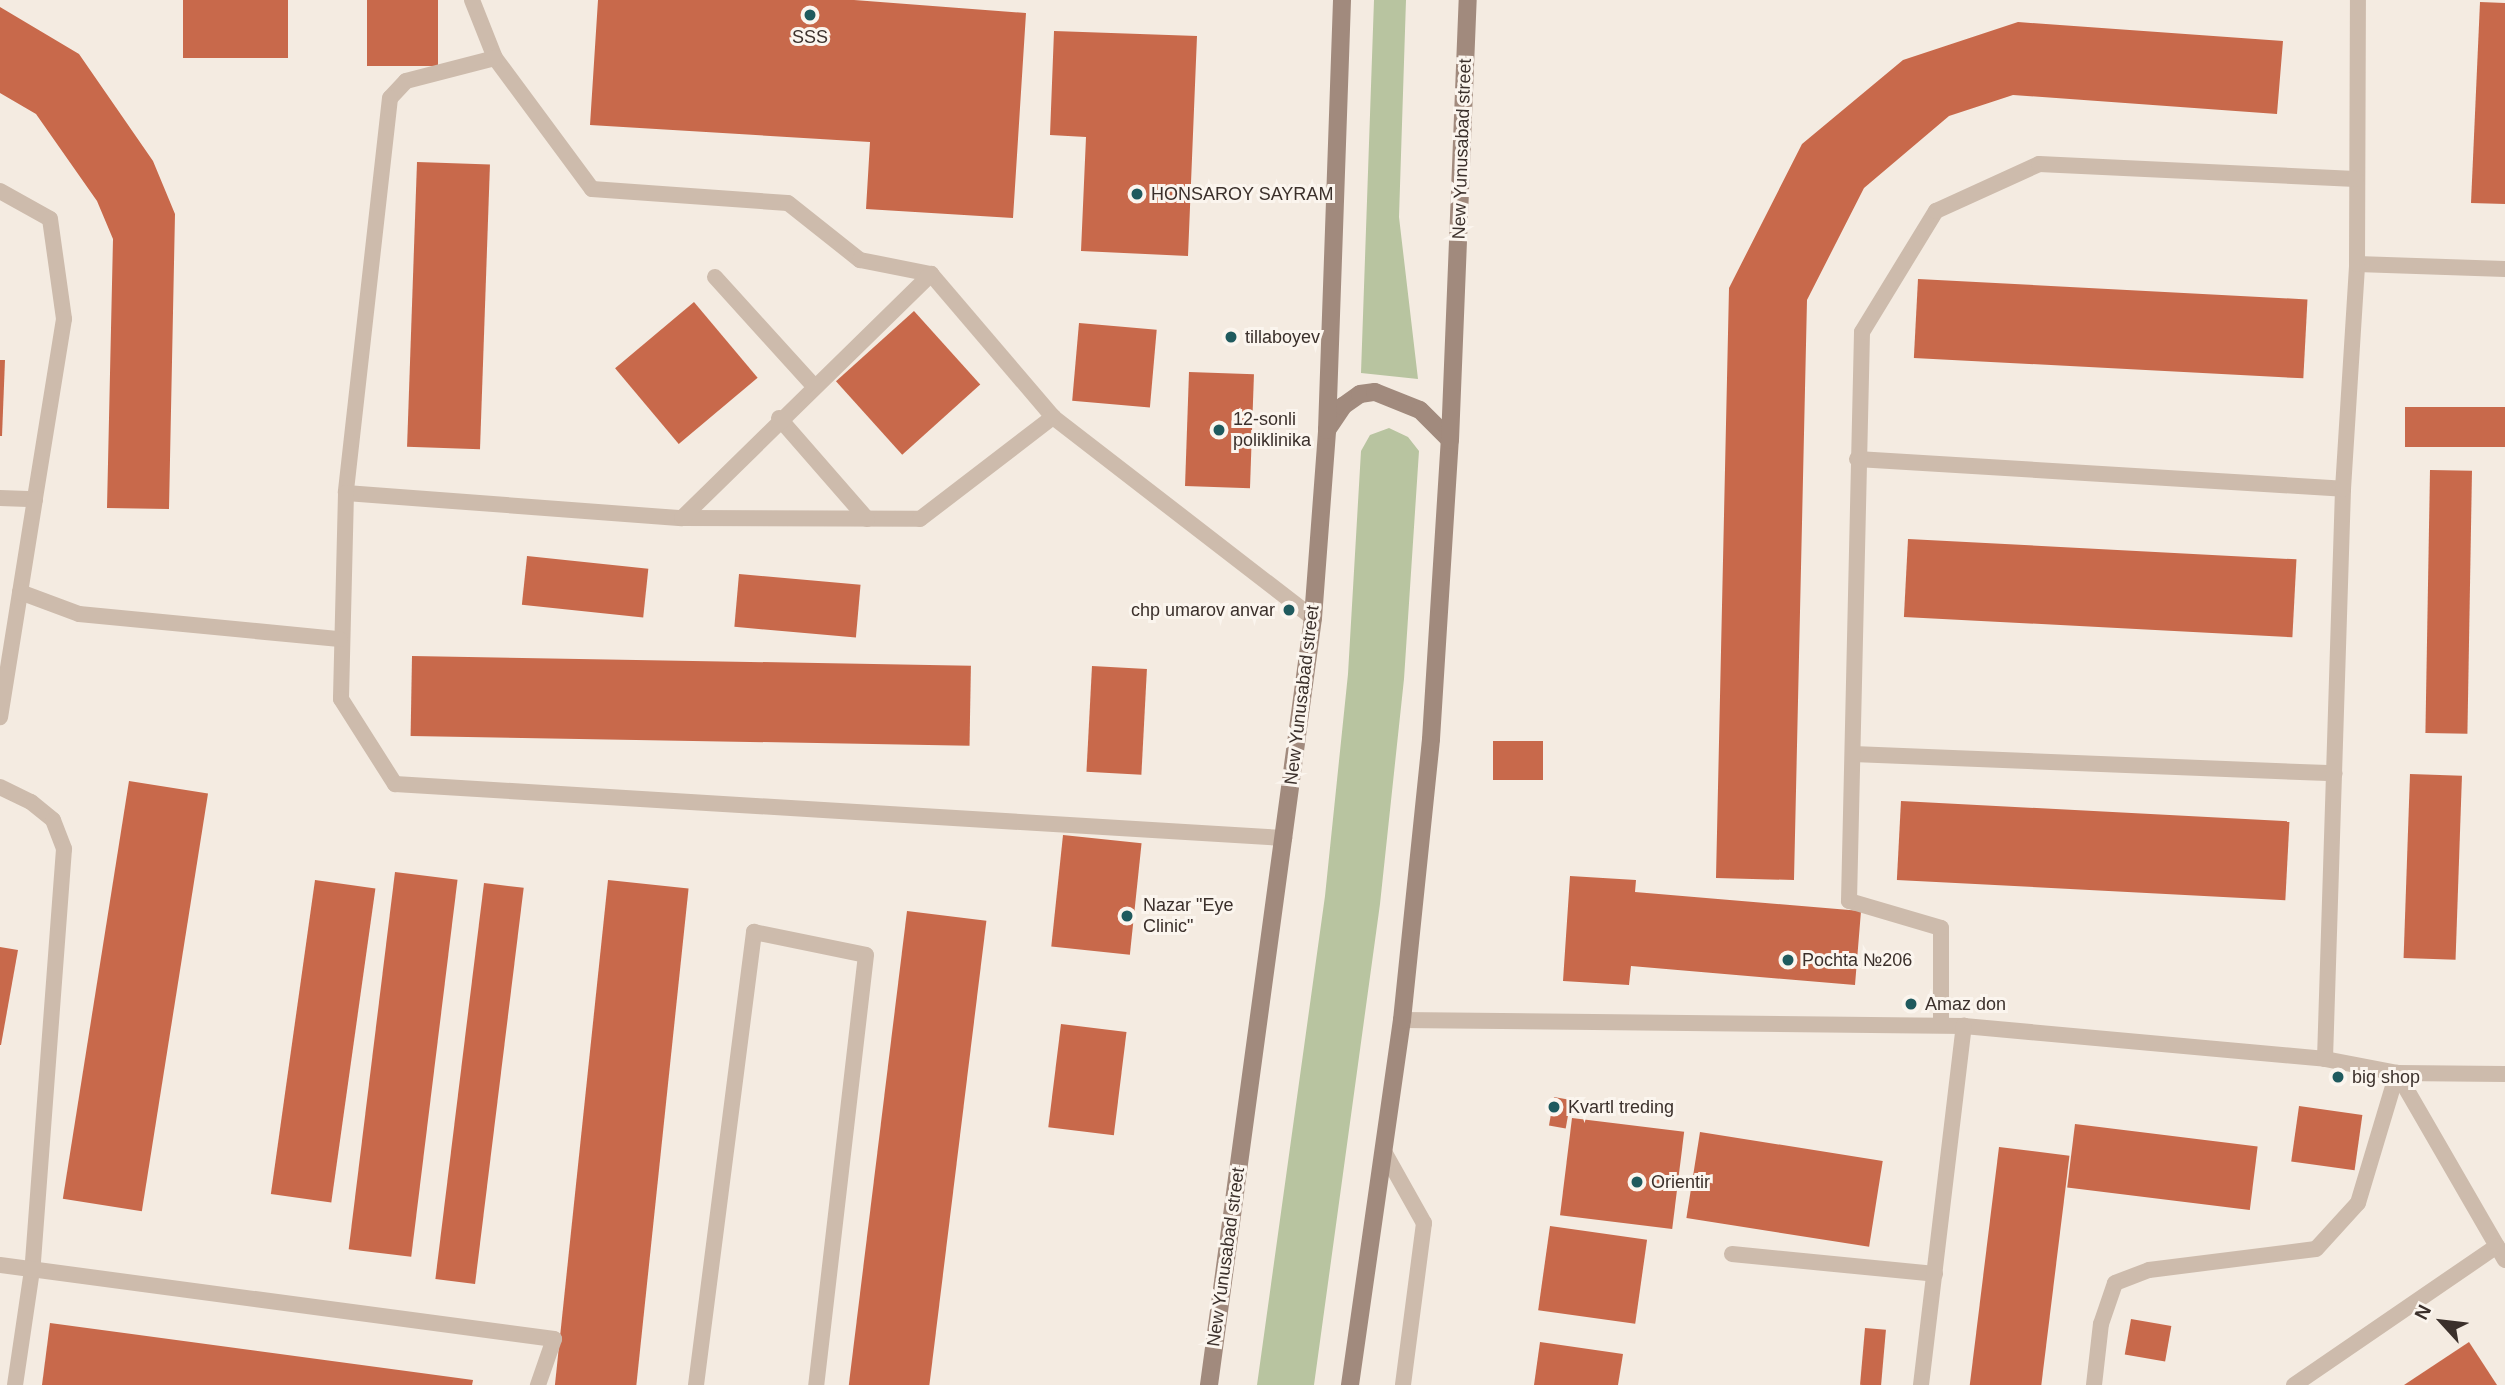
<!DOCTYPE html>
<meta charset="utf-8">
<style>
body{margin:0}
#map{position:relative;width:2505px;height:1385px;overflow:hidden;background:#f4ebe1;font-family:Arial,sans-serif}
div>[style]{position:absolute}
.green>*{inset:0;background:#b8c4a0}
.building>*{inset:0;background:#c8694b;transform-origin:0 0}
.service>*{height:16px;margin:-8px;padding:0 8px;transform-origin:8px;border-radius:8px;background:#cdbbac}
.secondary>*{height:18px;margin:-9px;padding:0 9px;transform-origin:9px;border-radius:9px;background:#a18a7d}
.dots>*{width:19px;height:19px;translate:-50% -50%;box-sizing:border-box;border:4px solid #fbf5ee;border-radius:50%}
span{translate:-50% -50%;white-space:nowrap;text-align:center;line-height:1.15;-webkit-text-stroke:6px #fbf5ee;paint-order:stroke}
.poi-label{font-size:18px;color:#3b302b}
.left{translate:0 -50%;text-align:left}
.right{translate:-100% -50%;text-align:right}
.street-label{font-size:18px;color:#3b302b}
.north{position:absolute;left:2407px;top:1287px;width:70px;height:70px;-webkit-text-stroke:5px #fbf5ee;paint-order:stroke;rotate:297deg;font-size:19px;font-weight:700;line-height:28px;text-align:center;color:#3b302b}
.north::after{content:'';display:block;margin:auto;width:24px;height:32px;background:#3b302b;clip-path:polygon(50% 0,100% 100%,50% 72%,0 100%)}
</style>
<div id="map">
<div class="green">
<i style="clip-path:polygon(1374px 0,1406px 0,1399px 217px,1418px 379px,1361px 373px)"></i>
<i style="clip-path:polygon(1389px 428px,1408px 437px,1419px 451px,1404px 679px,1380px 904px,1314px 1385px,1257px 1385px,1325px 896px,1348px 674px,1361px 451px,1370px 435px)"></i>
</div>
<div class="building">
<i style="left:183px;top:0;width:105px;height:58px"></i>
<i style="left:367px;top:0;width:71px;height:66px"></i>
<i style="clip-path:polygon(598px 0,854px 0,1026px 13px,1013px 218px,866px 209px,870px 142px,590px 125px)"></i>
<i style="clip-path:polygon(2480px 2px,2505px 3px,2505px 204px,2471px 203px)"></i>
<i style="clip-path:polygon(0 7px,79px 54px,153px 161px,175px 214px,169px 509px,107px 508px,113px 239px,97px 201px,36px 114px,0 93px)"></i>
<i style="clip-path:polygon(2018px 22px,2283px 41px,2277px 114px,2013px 95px,1949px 116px,1864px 188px,1807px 300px,1794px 880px,1716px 878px,1729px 288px,1802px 144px,1903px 60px)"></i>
<i style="clip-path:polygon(1054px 31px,1197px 36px,1188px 256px,1081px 251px,1086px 137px,1050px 135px)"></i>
<i style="left:417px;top:162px;width:73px;height:285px;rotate:2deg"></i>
<i style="left:1918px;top:279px;width:390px;height:79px;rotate:3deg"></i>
<i style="left:694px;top:302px;width:99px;height:103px;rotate:50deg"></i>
<i style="left:914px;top:311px;width:99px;height:105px;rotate:48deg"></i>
<i style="left:1079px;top:323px;width:78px;height:78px;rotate:5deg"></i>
<i style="clip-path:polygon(0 360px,5px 360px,2px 436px,0 436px)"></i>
<i style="left:1189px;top:372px;width:65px;height:114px;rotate:2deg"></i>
<i style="left:2505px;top:407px;width:40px;height:100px;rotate:90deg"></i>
<i style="left:2430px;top:470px;width:42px;height:263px;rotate:1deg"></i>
<i style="left:1908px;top:539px;width:389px;height:78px;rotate:3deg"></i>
<i style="left:527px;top:556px;width:122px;height:49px;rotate:6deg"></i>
<i style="left:739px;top:574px;width:122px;height:53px;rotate:5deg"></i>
<i style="left:412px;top:656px;width:559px;height:80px;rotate:1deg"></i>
<i style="left:1092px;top:666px;width:55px;height:106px;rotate:3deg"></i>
<i style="left:1493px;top:741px;width:50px;height:39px"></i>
<i style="left:2410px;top:774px;width:52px;height:184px;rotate:2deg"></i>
<i style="left:129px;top:781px;width:80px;height:423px;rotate:9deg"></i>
<i style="left:1901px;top:801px;width:389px;height:79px;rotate:3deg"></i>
<i style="left:1063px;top:835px;width:79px;height:112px;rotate:6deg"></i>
<i style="left:395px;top:872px;width:63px;height:380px;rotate:7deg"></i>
<i style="clip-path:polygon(1570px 876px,1636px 880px,1635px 892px,1861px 911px,1855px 985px,1631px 966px,1629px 985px,1563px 981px)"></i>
<i style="left:315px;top:880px;width:61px;height:317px;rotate:8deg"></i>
<i style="left:608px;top:880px;width:81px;height:509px;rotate:6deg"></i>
<i style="left:484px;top:883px;width:40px;height:399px;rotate:7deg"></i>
<i style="left:907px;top:911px;width:80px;height:478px;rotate:7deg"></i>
<i style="clip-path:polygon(0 947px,18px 950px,1px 1045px,0 1045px)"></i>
<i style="left:1061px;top:1024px;width:66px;height:104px;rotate:7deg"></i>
<i style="left:1554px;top:1097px;width:17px;height:29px;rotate:10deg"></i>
<i style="left:2299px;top:1106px;width:64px;height:56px;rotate:8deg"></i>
<i style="left:1572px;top:1118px;width:113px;height:98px;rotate:7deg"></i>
<i style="left:2075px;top:1124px;width:184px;height:64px;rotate:7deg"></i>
<i style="left:1700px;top:1132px;width:185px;height:87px;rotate:9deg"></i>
<i style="left:1999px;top:1147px;width:71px;height:240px;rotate:7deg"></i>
<i style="left:1550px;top:1226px;width:98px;height:85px;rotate:8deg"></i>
<i style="left:2131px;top:1319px;width:41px;height:36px;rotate:10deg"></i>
<i style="clip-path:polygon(50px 1323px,473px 1380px,472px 1385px,42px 1385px)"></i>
<i style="left:1865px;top:1328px;width:21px;height:57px;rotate:5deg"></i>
<i style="clip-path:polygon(1540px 1342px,1623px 1354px,1618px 1385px,1534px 1385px)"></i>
<i style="clip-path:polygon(2469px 1342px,2497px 1385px,2404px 1385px)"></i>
</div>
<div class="service">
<i style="left:472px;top:0;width:62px;rotate:68.4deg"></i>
<i style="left:495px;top:58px;width:163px;rotate:53.5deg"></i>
<i style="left:592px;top:189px;width:196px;rotate:4.1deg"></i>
<i style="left:788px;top:203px;width:92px;rotate:38.4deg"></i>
<i style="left:860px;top:260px;width:72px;rotate:11.2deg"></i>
<i style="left:931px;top:274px;width:188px;rotate:49.5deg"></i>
<i style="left:1053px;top:417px;width:329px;rotate:37.7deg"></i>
<i style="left:495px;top:58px;width:92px;rotate:165.5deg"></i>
<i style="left:406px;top:81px;width:23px;rotate:133deg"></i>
<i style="left:390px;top:98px;width:397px;rotate:96.4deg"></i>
<i style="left:346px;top:493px;width:337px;rotate:4.3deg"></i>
<i style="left:682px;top:518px;width:238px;rotate:0.2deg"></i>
<i style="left:920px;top:519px;width:168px;rotate:-37.5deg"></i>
<i style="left:0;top:191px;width:57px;rotate:29.2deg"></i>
<i style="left:50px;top:219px;width:101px;rotate:82deg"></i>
<i style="left:64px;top:319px;width:182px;rotate:99.2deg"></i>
<i style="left:2357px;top:264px;width:148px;rotate:1.9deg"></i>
<i style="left:715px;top:277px;width:147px;rotate:47.8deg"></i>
<i style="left:779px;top:418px;width:134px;rotate:48.9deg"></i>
<i style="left:1857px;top:459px;width:487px;rotate:3.5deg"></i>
<i style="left:346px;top:493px;width:206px;rotate:91.4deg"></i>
<i style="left:341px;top:699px;width:101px;rotate:57.6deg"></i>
<i style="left:395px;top:784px;width:891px;rotate:3.48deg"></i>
<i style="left:0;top:498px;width:35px;rotate:2deg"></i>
<i style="left:35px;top:499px;width:221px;rotate:99.1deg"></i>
<i style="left:682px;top:518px;width:349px;rotate:-44.4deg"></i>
<i style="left:20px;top:592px;width:63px;rotate:20.4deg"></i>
<i style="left:79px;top:614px;width:262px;rotate:5.5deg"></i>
<i style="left:1853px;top:754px;width:482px;rotate:2.3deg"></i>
<i style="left:0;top:787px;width:34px;rotate:26deg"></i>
<i style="left:31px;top:802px;width:28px;rotate:39deg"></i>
<i style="left:53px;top:820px;width:31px;rotate:69deg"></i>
<i style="left:64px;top:849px;width:422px;rotate:94.3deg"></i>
<i style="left:32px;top:1270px;width:116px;rotate:98.4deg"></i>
<i style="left:1402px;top:1020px;width:562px;rotate:0.61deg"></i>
<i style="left:1964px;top:1026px;width:363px;rotate:5.2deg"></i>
<i style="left:2325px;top:1059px;width:570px;rotate:-88.19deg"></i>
<i style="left:2343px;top:489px;width:225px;rotate:-86.4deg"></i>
<i style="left:2357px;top:264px;width:264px;rotate:-89.8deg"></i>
<i style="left:1941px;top:1025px;width:97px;rotate:-90deg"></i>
<i style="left:1941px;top:928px;width:96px;rotate:-163.6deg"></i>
<i style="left:1849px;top:901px;width:569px;rotate:-88.69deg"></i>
<i style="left:1862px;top:332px;width:142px;rotate:-58.6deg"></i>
<i style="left:1936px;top:211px;width:113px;rotate:-24.5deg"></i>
<i style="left:2039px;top:164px;width:317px;rotate:2.7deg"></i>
<i style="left:2325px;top:1059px;width:73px;rotate:11deg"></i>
<i style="left:2397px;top:1073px;width:108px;rotate:0.5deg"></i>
<i style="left:2397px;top:1073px;width:216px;rotate:60deg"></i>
<i style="left:1383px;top:1150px;width:84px;rotate:60.7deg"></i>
<i style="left:1424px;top:1223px;width:163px;rotate:97.4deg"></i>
<i style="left:1732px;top:1254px;width:204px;rotate:5.6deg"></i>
<i style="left:0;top:1265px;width:559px;rotate:7.61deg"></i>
<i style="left:554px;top:1339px;width:49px;rotate:109.2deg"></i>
<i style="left:696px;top:1385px;width:457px;rotate:-82.7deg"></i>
<i style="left:754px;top:932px;width:114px;rotate:11.6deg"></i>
<i style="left:866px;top:955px;width:433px;rotate:96.6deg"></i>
<i style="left:1921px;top:1385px;width:362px;rotate:-83.2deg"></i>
<i style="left:2094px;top:1385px;width:61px;rotate:-83.5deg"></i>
<i style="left:2101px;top:1324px;width:43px;rotate:-71.1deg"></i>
<i style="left:2115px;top:1283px;width:36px;rotate:-21deg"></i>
<i style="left:2149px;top:1270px;width:168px;rotate:-7.2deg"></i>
<i style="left:2316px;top:1249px;width:62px;rotate:-47.6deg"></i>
<i style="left:2358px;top:1203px;width:136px;rotate:-73.3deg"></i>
<i style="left:2294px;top:1385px;width:246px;rotate:-34.4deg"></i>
</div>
<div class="secondary">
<i style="left:1327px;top:430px;width:29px;rotate:-56deg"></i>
<i style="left:1343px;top:406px;width:21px;rotate:-35deg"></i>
<i style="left:1360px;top:394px;width:15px;rotate:-8deg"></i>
<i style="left:1375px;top:392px;width:48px;rotate:21.8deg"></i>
<i style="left:1420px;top:410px;width:42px;rotate:45deg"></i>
<i style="left:1209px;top:1385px;width:774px;rotate:-82.28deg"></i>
<i style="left:1313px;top:618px;width:189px;rotate:-85.7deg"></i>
<i style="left:1327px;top:430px;width:430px;rotate:-88deg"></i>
<i style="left:1350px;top:1385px;width:369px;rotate:-81.9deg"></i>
<i style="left:1402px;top:1020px;width:282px;rotate:-84.1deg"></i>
<i style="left:1431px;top:739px;width:300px;rotate:-86.4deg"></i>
<i style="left:1450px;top:440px;width:440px;rotate:-87.7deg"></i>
</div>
<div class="dots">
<i style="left:810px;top:15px;background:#1f5a5e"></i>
<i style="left:1137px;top:194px;background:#1f5a5e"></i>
<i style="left:1231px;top:337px;background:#1f5a5e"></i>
<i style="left:1219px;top:430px;background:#1f5a5e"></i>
<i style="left:1289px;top:610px;background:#1f5a5e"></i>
<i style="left:1127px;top:916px;background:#1f5a5e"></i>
<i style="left:1788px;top:960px;background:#1f5a5e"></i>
<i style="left:1911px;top:1004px;background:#1f5a5e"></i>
<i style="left:2338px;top:1077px;background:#1f5a5e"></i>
<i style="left:1554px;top:1107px;background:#1f5a5e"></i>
<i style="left:1637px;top:1182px;background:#1f5a5e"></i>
</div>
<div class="poi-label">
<span style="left:810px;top:37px">SSS</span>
<span class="left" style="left:1151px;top:194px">HONSAROY SAYRAM</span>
<span class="left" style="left:1245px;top:337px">tillaboyev</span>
<span class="left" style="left:1233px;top:430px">12-sonli<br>poliklinika</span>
<span class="right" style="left:1275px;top:610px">chp umarov anvar</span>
<span class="left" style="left:1143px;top:916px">Nazar "Eye<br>Clinic"</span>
<span class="left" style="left:1802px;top:960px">Pochta №206</span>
<span class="left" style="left:1925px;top:1004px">Amaz don</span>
<span class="left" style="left:2352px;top:1077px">big shop</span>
<span class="left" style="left:1568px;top:1107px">Kvartl treding</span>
<span class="left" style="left:1651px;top:1182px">Orientir</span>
</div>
<div class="street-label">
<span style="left:1462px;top:149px;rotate:-88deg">New Yunusabad street</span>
<span style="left:1302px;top:695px;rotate:-83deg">New Yunusabad street</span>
<span style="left:1226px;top:1257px;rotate:-82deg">New Yunusabad street</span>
</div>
<div class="north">N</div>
</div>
